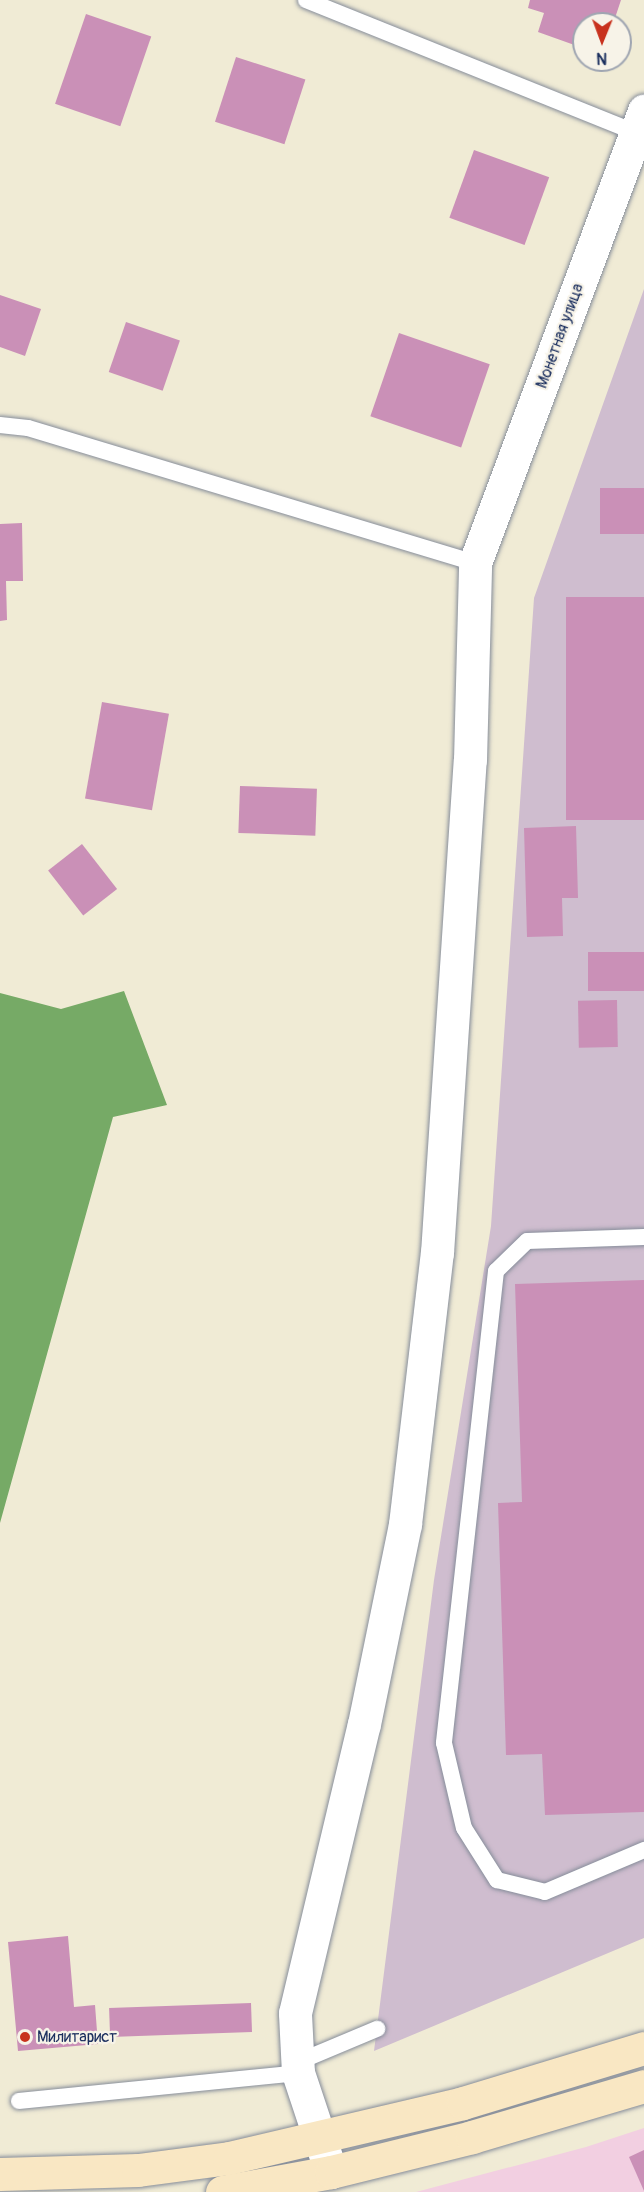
<!DOCTYPE html>
<meta charset="utf-8">
<style>
body{margin:0}
#map{position:relative;width:644px;height:2192px;overflow:hidden;background:#f0ebd5;font-family:Pangolin,sans-serif}
div>[style]{position:absolute}
.built>*{inset:0;background:#f2cfe1}
.industrial>*{inset:0;background:#cfbdcf}
.forest>*{inset:0;background:#76aa66}
.building>*{inset:0;background:#ca90b7;transform-origin:0 0}
.roads{filter:drop-shadow(0 0 2px #868d9a) drop-shadow(0 0 2px #868d9a)}
.service>*{height:16px;margin:-8px;padding:0 8px;transform-origin:8px;border-radius:8px;background:#fff}
.minor>*{height:33px;margin:-16.5px;padding:0 16.5px;transform-origin:16.5px;border-radius:16.5px;background:#fff}
.secondary>*{height:33px;margin:-16.5px;padding:0 16.5px;transform-origin:16.5px;border-radius:16.5px;background:#f9e7c3}
.dots>*{width:16px;height:16px;translate:-50% -50%;box-sizing:border-box;border:3px solid #f7f3e8;border-radius:50%}
span{translate:-50% -50%;white-space:nowrap;text-align:center;line-height:1.15;-webkit-text-stroke:4.5px #f7f3e8;paint-order:stroke}
.street-label{font-size:16px;color:#1b2f5e}
.poi-label{font-size:16px;color:#1b2f5e}
.left{translate:0 -50%;text-align:left}
.north{position:absolute;left:572px;top:12px;width:60px;height:60px;box-sizing:border-box;background:#f7f3e8;border:2px solid #9fa5b1;border-radius:50%;rotate:181deg;font-size:16px;font-weight:700;line-height:24px;text-align:center;color:#1b2f5e}
.north::after{content:'';display:block;margin:auto;width:21px;height:27px;background:#c8321e;clip-path:polygon(50% 0,100% 100%,50% 72%,0 100%)}
</style>
<div id="map">
<div class="built">
<i style="clip-path:polygon(644px 2128px,644px 2192px,416px 2192px,586px 2147px)"></i>
</div>
<div class="industrial">
<i style="clip-path:polygon(644px 289px,644px 1938px,374px 2051px,434px 1580px,491px 1226px,534px 598px)"></i>
</div>
<div class="forest">
<i style="clip-path:polygon(124px 991px,167px 1105px,113px 1117px,0 1523px,0 993px,61px 1009px)"></i>
</div>
<div class="building">
<i style="clip-path:polygon(530px 0,621px 0,613px 24px,584px 24px,580px 47px,538px 32px,544px 13px,528px 8px)"></i>
<i style="left:86px;top:14px;width:69px;height:95px;rotate:19deg"></i>
<i style="left:236px;top:57px;width:73px;height:68px;rotate:18deg"></i>
<i style="left:474px;top:150px;width:80px;height:72px;rotate:20deg"></i>
<i style="clip-path:polygon(0 295px,41px 309px,25px 356px,0 347px)"></i>
<i style="left:126px;top:322px;width:57px;height:53px;rotate:19deg"></i>
<i style="left:399px;top:333px;width:96px;height:88px;rotate:19deg"></i>
<i style="left:644px;top:488px;width:46px;height:44px;rotate:90deg"></i>
<i style="clip-path:polygon(22px 523px,23px 581px,6px 581px,7px 620px,0 621px,0 524px)"></i>
<i style="left:644px;top:597px;width:223px;height:78px;rotate:90deg"></i>
<i style="left:102px;top:702px;width:68px;height:98px;rotate:10deg"></i>
<i style="left:240px;top:786px;width:77px;height:47px;rotate:2deg"></i>
<i style="clip-path:polygon(576px 826px,578px 898px,562px 898px,563px 936px,527px 937px,524px 828px)"></i>
<i style="left:82px;top:844px;width:57px;height:43px;rotate:52deg"></i>
<i style="left:644px;top:952px;width:39px;height:56px;rotate:90deg"></i>
<i style="left:617px;top:1000px;width:47px;height:39px;rotate:89deg"></i>
<i style="clip-path:polygon(644px 1280px,644px 1812px,545px 1815px,542px 1754px,506px 1755px,498px 1503px,522px 1502px,515px 1284px)"></i>
<i style="clip-path:polygon(68px 1936px,74px 2007px,95px 2005px,98px 2044px,18px 2051px,8px 1942px)"></i>
<i style="left:251px;top:2003px;width:29px;height:142px;rotate:88deg"></i>
<i style="clip-path:polygon(644px 2150px,644px 2191px,629px 2157px)"></i>
</div>
<div class="roads">
<div class="service">
<i style="left:306px;top:0;width:354px;rotate:21.9deg"></i>
<i style="left:0;top:425px;width:28px;rotate:6deg"></i>
<i style="left:28px;top:428px;width:467px;rotate:16.8deg"></i>
<i style="left:644px;top:1237px;width:117px;rotate:178deg"></i>
<i style="left:527px;top:1241px;width:43px;rotate:135.9deg"></i>
<i style="left:496px;top:1271px;width:475px;rotate:96.3deg"></i>
<i style="left:444px;top:1743px;width:87px;rotate:76.8deg"></i>
<i style="left:464px;top:1828px;width:62px;rotate:57.6deg"></i>
<i style="left:497px;top:1880px;width:49px;rotate:14deg"></i>
<i style="left:545px;top:1892px;width:108px;rotate:-23deg"></i>
<i style="left:298px;top:2062px;width:86px;rotate:-22.7deg"></i>
<i style="left:19px;top:2101px;width:280px;rotate:-5.7deg"></i>
</div>
<div class="minor">
<i style="left:331px;top:2172px;width:104px;rotate:-108.4deg"></i>
<i style="left:298px;top:2073px;width:60px;rotate:-92.9deg"></i>
<i style="left:295px;top:2013px;width:297px;rotate:-76.6deg"></i>
<i style="left:364px;top:1724px;width:204px;rotate:-78.4deg"></i>
<i style="left:405px;top:1524px;width:273px;rotate:-83.3deg"></i>
<i style="left:437px;top:1253px;width:494px;rotate:-86.2deg"></i>
<i style="left:470px;top:760px;width:197px;rotate:-88.5deg"></i>
<i style="left:475px;top:563px;width:483px;rotate:-69.5deg"></i>
</div>
<div class="secondary">
<i style="left:0;top:2174px;width:138px;rotate:-1.7deg"></i>
<i style="left:138px;top:2170px;width:92px;rotate:-7.5deg"></i>
<i style="left:229px;top:2158px;width:240px;rotate:-13.2deg"></i>
<i style="left:463px;top:2103px;width:189px;rotate:-16.9deg"></i>
<i style="left:222px;top:2192px;width:111px;rotate:-10.4deg"></i>
<i style="left:331px;top:2172px;width:145px;rotate:-13.9deg"></i>
<i style="left:472px;top:2137px;width:179px;rotate:-16.5deg"></i>
</div>
</div>
<div class="dots">
<i style="left:25px;top:2037px;background:#c8321e"></i>
</div>
<div class="street-label">
<span style="left:560px;top:336px;rotate:-70deg">Монетная улица</span>
</div>
<div class="poi-label">
<span class="left" style="left:37px;top:2037px">Милитарист</span>
</div>
<div class="north">N</div>
</div>
